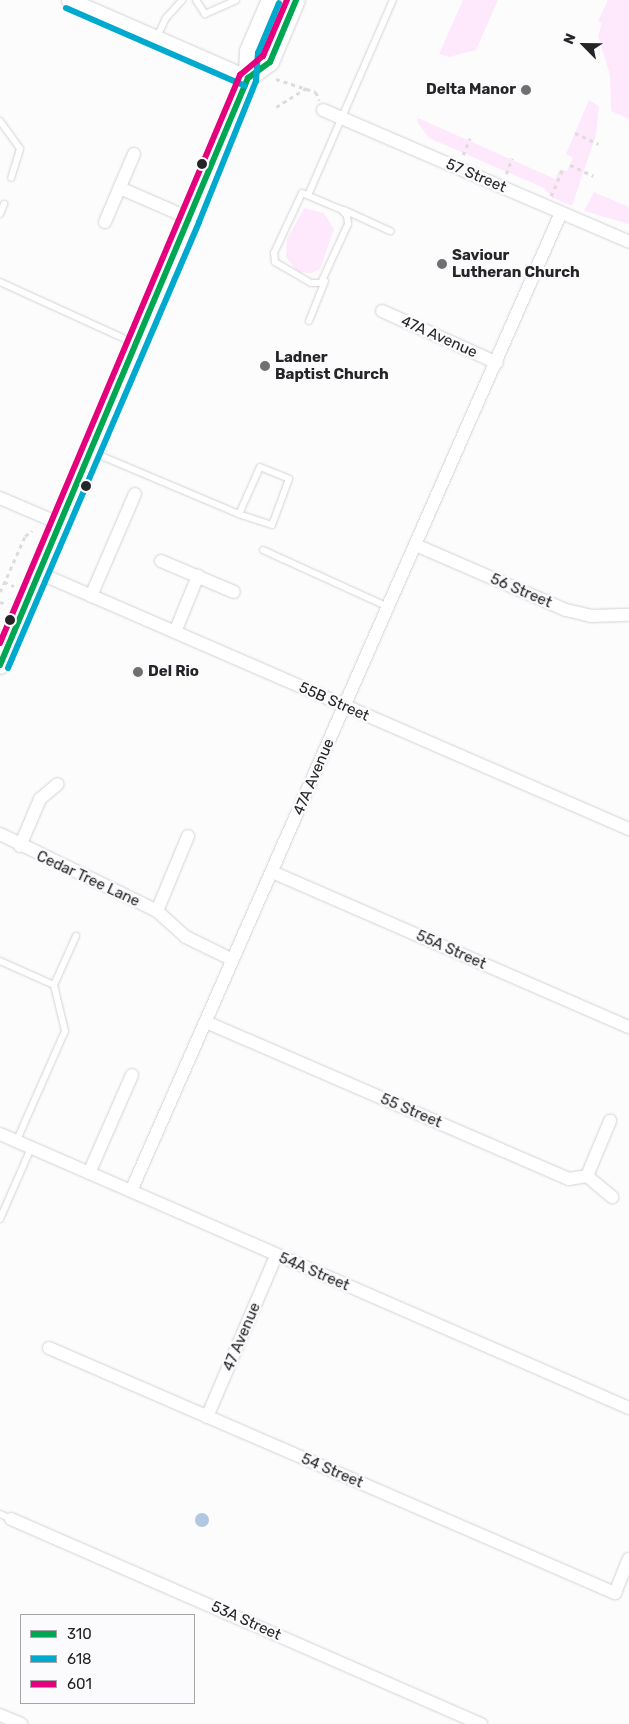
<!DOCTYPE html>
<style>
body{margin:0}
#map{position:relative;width:629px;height:1724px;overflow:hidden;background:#fcfcfd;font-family:Rubik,sans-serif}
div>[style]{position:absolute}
.green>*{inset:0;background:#fee8fc}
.water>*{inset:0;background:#b1c7e2}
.round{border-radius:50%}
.path>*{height:2.5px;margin-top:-1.25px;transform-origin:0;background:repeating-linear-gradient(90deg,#ddddde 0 4px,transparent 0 8px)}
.roads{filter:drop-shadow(0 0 1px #d3d3d5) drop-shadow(0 0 1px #d3d3d5)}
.service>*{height:6px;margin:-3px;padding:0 3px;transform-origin:3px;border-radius:3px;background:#fff}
.minor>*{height:12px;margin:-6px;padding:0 6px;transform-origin:6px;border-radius:6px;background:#fff}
.tertiary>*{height:15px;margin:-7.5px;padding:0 7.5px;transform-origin:7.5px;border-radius:7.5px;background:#fff}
.secondary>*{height:18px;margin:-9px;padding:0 9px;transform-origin:9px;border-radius:9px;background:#fff}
.bus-1>*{height:6px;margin:-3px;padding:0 3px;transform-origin:3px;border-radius:3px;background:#00a651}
.bus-2>*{height:6px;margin:-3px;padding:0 3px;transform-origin:3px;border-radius:3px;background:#00a9ce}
.bus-3>*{height:6px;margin:-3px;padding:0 3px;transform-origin:3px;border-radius:3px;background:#e5007d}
.dots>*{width:14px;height:14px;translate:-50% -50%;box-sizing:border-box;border:2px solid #fbfbfe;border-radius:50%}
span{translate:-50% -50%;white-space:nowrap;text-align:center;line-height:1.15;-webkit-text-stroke:5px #fbfbfe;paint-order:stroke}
.poi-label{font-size:15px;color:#252527;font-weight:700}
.right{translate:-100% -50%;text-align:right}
.left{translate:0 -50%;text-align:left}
.street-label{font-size:15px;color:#252527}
.legend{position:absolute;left:20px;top:1614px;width:175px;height:90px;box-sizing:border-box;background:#fbfbfe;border:1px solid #a5a5a8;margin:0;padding:6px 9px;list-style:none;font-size:15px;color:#252527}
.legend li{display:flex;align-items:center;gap:10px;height:25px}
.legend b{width:25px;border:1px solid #a5a5a8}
.north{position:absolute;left:559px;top:20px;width:50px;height:50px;-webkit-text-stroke:4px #fbfbfe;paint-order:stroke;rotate:293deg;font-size:14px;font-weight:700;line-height:20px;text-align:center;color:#252527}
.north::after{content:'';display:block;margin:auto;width:18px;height:22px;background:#252527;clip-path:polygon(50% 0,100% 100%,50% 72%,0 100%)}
</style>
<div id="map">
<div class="green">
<i style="clip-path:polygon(463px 0,498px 0,476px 50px,449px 57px,439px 54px)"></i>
<i style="clip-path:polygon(608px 0,629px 0,629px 119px,611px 111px,610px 75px,598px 36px,602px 23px,598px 21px)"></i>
<i style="clip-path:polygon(589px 100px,599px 106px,596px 135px,572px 206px,551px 197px,544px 188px,429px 138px,417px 122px,418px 118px,555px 179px,560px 169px,567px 171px,573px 158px,566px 154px)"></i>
<i style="clip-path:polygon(594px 192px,629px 207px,629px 224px,584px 211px)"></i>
<i style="clip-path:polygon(304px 208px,324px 213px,334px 229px,320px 269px,311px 273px,298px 272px,286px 257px,287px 239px)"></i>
</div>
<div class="water">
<i class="round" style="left:195px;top:1513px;width:14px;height:14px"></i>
</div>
<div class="path">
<i style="left:276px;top:79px;width:42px;rotate:18deg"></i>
<i style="left:316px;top:92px;width:9px;rotate:69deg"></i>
<i style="left:276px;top:107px;width:36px;rotate:-32deg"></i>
<i style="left:575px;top:133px;width:26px;rotate:25deg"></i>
<i style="left:463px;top:155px;width:18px;rotate:-68deg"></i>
<i style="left:570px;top:165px;width:26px;rotate:25deg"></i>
<i style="left:506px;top:174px;width:17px;rotate:-69deg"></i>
<i style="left:551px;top:196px;width:28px;rotate:-67deg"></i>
<i style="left:4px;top:582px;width:11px;rotate:22deg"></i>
<i style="left:0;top:592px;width:61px;rotate:-65.9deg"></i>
<i style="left:25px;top:536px;width:9px;rotate:-36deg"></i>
<i style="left:0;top:602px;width:6px;rotate:18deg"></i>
</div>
<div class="roads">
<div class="service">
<i style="left:196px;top:0;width:17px;rotate:57deg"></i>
<i style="left:205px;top:14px;width:34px;rotate:-24deg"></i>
<i style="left:157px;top:37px;width:21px;rotate:-65deg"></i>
<i style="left:166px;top:18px;width:24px;rotate:-48deg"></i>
<i style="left:0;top:121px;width:34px;rotate:54deg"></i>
<i style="left:20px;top:149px;width:30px;rotate:107deg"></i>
<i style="left:302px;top:193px;width:43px;rotate:23deg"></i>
<i style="left:342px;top:210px;width:8px;rotate:50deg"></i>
<i style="left:347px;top:216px;width:8px;rotate:83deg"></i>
<i style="left:348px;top:224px;width:65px;rotate:114.6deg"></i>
<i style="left:321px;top:283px;width:10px;rotate:180deg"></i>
<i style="left:311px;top:283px;width:42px;rotate:-149.7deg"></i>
<i style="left:275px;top:262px;width:9px;rotate:-96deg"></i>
<i style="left:274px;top:253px;width:66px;rotate:-65deg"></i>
<i style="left:309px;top:193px;width:210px;rotate:-66.5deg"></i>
<i style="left:344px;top:210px;width:51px;rotate:24.5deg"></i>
<i style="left:0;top:214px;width:11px;rotate:-68deg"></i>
<i style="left:0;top:282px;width:149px;rotate:24.5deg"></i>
<i style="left:309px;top:321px;width:43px;rotate:-68.2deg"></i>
<i style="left:92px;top:452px;width:160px;rotate:22.9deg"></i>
<i style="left:239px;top:514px;width:51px;rotate:-65.9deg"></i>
<i style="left:260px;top:467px;width:31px;rotate:22deg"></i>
<i style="left:289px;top:479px;width:49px;rotate:110.3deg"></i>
<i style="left:272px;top:525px;width:35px;rotate:-162deg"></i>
<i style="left:263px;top:550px;width:137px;rotate:24.5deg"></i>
<i style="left:0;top:961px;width:59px;rotate:24deg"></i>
<i style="left:54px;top:985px;width:47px;rotate:76.6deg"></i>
<i style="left:65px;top:1031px;width:121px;rotate:113.8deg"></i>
<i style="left:54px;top:985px;width:54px;rotate:-65.8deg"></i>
<i style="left:0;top:1219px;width:77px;rotate:-66.4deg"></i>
<i style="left:0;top:1514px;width:12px;rotate:24deg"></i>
</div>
<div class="minor">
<i style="left:323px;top:110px;width:333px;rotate:23.3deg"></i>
<i style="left:120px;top:188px;width:77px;rotate:23.6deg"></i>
<i style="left:105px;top:222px;width:74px;rotate:-66.9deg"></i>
<i style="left:382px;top:311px;width:126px;rotate:24.3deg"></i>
<i style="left:0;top:498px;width:66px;rotate:23.1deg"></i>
<i style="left:418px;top:546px;width:161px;rotate:23.4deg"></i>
<i style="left:566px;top:610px;width:26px;rotate:13deg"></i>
<i style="left:591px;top:616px;width:38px;rotate:-2deg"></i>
<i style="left:161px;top:561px;width:79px;rotate:23deg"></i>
<i style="left:39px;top:573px;width:643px;rotate:23.46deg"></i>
<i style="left:91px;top:596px;width:111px;rotate:-66.7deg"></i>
<i style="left:175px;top:632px;width:61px;rotate:-67.7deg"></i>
<i style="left:0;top:834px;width:175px;rotate:26.1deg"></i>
<i style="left:157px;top:911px;width:39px;rotate:42deg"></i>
<i style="left:186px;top:937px;width:52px;rotate:26.1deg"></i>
<i style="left:20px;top:846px;width:51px;rotate:-66.9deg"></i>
<i style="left:40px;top:799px;width:23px;rotate:-40deg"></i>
<i style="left:272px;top:872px;width:389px;rotate:23.5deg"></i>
<i style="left:157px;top:911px;width:81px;rotate:-67.5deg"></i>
<i style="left:206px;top:1022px;width:395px;rotate:23.4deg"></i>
<i style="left:569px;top:1179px;width:18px;rotate:-9deg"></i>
<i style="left:0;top:1134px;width:686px;rotate:23.54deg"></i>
<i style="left:89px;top:1173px;width:107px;rotate:-66.3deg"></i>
<i style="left:587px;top:1176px;width:60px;rotate:-67.3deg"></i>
<i style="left:587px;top:1176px;width:33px;rotate:40deg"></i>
<i style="left:131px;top:1191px;width:1068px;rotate:-66.27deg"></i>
<i style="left:49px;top:1348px;width:617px;rotate:23.41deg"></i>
<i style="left:615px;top:1593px;width:37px;rotate:-68deg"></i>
<i style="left:207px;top:1417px;width:175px;rotate:-66.8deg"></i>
<i style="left:11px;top:1519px;width:513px;rotate:23.57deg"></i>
<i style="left:0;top:1715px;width:23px;rotate:23deg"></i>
</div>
<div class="tertiary">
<i style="left:69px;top:0;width:195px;rotate:23.5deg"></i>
</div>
<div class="secondary">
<i style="left:248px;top:78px;width:27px;rotate:-36deg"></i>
<i style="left:270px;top:62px;width:67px;rotate:-67.2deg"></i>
<i style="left:0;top:665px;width:485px;rotate:-66.8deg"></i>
<i style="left:191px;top:219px;width:152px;rotate:-68deg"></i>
<i style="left:248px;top:78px;width:27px;rotate:-88deg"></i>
<i style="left:249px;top:51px;width:56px;rotate:-66.7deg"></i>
</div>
</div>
<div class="bus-1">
<i style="left:0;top:665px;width:637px;rotate:-67.1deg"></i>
<i style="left:248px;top:78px;width:27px;rotate:-36deg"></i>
<i style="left:270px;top:62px;width:67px;rotate:-67.2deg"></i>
</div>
<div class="bus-2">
<i style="left:66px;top:8px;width:195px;rotate:23.5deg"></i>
<i style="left:8px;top:668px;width:485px;rotate:-66.8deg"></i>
<i style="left:199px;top:222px;width:152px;rotate:-68deg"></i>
<i style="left:256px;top:81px;width:28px;rotate:-86deg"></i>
<i style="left:258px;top:53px;width:54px;rotate:-67.2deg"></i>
</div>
<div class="bus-3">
<i style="left:0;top:643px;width:617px;rotate:-67.09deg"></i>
<i style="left:240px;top:75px;width:30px;rotate:-40deg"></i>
<i style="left:263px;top:56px;width:61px;rotate:-66.8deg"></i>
</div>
<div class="dots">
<i style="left:526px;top:90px;background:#707072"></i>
<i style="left:202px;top:164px;background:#252527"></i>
<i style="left:442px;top:264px;background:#707072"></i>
<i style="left:265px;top:366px;background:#707072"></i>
<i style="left:86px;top:486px;background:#252527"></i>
<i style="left:10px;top:620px;background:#252527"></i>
<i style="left:138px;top:672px;background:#707072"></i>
</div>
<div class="poi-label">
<span class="right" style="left:516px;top:90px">Delta Manor</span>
<span class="left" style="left:452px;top:264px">Saviour<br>Lutheran Church</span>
<span class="left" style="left:275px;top:366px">Ladner<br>Baptist Church</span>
<span class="left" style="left:148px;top:672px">Del Rio</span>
</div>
<div class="street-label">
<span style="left:476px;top:176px;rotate:23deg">57 Street</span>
<span style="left:439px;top:337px;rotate:24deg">47A Avenue</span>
<span style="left:521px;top:591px;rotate:23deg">56 Street</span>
<span style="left:334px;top:702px;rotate:24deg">55B Street</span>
<span style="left:314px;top:777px;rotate:-67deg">47A Avenue</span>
<span style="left:88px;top:879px;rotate:25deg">Cedar Tree Lane</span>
<span style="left:451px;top:950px;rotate:24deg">55A Street</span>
<span style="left:411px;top:1111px;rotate:23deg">55 Street</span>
<span style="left:314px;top:1272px;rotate:23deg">54A Street</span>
<span style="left:242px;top:1337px;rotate:-67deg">47 Avenue</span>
<span style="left:332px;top:1471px;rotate:23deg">54 Street</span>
<span style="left:246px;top:1621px;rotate:24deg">53A Street</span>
</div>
<ul class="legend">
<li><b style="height:6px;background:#00a651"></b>310</li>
<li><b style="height:6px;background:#00a9ce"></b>618</li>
<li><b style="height:6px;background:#e5007d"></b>601</li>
</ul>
<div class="north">N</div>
</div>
